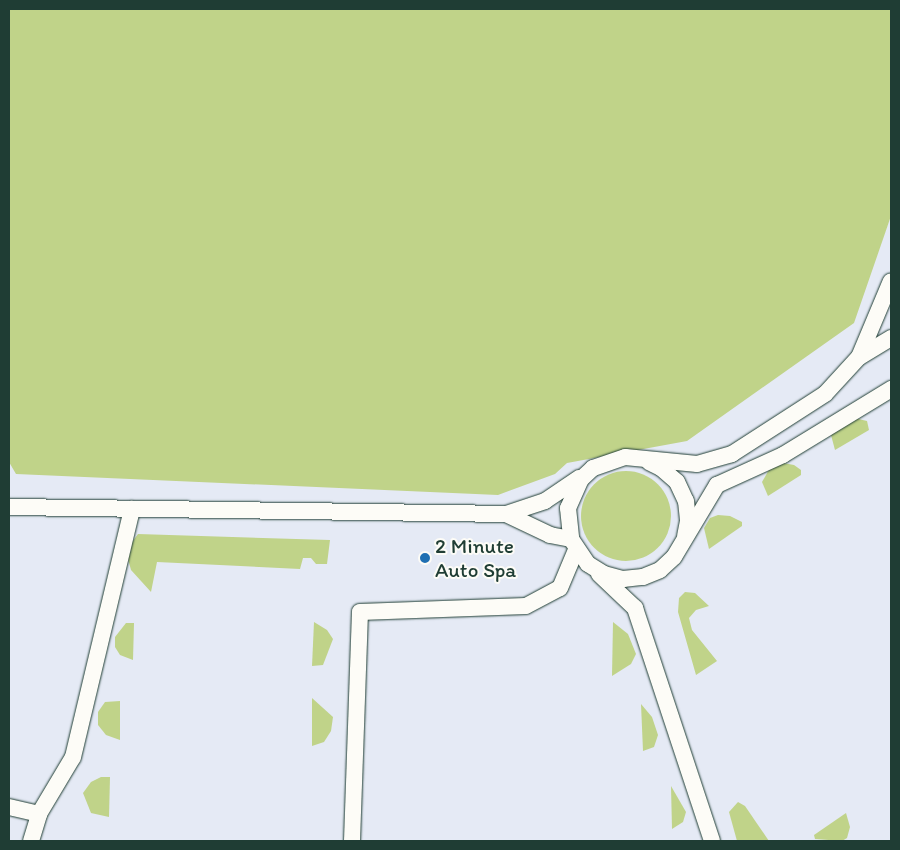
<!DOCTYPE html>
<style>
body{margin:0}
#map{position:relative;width:900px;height:850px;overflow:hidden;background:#fdfcf7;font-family:Itim,sans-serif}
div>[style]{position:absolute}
.built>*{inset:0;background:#e5eaf5}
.green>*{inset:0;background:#c0d389}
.round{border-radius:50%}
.roads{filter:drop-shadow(0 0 1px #1f3d34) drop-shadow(0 0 1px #1f3d34)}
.service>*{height:16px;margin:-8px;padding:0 8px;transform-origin:8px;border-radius:8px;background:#fdfcf7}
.dots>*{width:14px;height:14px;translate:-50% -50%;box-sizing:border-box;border:2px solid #fdfcf7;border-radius:50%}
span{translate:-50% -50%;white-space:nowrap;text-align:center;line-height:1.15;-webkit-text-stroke:4px #fdfcf7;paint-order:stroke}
.poi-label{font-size:21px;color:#1f3d34}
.left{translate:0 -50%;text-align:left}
.frame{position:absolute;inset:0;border:10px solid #1f3d34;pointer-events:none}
</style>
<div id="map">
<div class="built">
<i style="clip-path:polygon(891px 216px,891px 841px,9px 841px,9px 452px,872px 267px)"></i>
</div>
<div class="green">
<i style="clip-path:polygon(9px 9px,891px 9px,891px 216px,854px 323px,687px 441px,567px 463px,555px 474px,498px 495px,16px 474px,9px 462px)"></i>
<i style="clip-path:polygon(850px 417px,867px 421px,869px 430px,835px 450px,831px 435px,836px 426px)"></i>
<i style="clip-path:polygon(783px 463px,794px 465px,801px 470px,801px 475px,768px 496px,762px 482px,770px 468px)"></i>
<i class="round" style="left:581px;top:471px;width:90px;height:90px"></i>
<i style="clip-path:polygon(718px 515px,730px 516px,742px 522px,742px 526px,709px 549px,704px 528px,710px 518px)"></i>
<i style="clip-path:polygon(138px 534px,330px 540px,327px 564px,316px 564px,311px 558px,303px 558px,300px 569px,157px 562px,151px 592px,131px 570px,128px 559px,130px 545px)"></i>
<i style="clip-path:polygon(685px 592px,695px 593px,709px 606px,696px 610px,689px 618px,692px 630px,717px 661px,696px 675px,678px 612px,679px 598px)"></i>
<i style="clip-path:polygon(314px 622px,327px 630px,333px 639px,323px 665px,312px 666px)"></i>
<i style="clip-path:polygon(613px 622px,628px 634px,636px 654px,631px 664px,612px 676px)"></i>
<i style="clip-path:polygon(126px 623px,134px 623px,133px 660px,120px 655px,115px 647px,115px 637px)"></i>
<i style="clip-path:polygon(312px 698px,333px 717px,331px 731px,324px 742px,312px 746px)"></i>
<i style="clip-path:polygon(120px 701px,120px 740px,106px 735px,98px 725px,98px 712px,105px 702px)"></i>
<i style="clip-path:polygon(641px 704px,652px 717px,658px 735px,654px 747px,643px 751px)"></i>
<i style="clip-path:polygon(101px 777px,110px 777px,109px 817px,91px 813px,83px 793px,91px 782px)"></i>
<i style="clip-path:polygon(671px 786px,686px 812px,683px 822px,672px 829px)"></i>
<i style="clip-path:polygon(738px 802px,745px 806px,769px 841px,737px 841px,729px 812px)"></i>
<i style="clip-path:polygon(846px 813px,850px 827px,847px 838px,842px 841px,815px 839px,814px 835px)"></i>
</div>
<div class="roads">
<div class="service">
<i style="left:891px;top:338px;width:37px;rotate:149deg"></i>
<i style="left:859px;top:357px;width:50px;rotate:132.6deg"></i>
<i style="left:825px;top:394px;width:111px;rotate:147.2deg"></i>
<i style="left:732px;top:454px;width:36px;rotate:164deg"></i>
<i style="left:697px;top:464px;width:72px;rotate:-174.4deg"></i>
<i style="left:625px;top:457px;width:34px;rotate:161deg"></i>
<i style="left:593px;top:468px;width:16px;rotate:137deg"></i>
<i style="left:581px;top:479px;width:32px;rotate:114deg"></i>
<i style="left:568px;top:508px;width:31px;rotate:84deg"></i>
<i style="left:571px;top:539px;width:30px;rotate:56deg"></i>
<i style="left:588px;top:564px;width:19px;rotate:32deg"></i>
<i style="left:604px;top:574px;width:20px;rotate:15deg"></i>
<i style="left:623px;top:579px;width:20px;rotate:-6deg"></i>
<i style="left:643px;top:577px;width:18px;rotate:-22deg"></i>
<i style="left:660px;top:570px;width:19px;rotate:-43deg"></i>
<i style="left:674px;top:557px;width:84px;rotate:-59.2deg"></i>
<i style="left:717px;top:485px;width:72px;rotate:-24.4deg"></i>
<i style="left:783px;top:455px;width:127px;rotate:-31.4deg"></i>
<i style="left:859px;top:357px;width:82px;rotate:-67.2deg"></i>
<i style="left:649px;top:462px;width:13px;rotate:27deg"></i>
<i style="left:661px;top:468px;width:21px;rotate:41deg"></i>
<i style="left:677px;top:482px;width:21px;rotate:65deg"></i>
<i style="left:686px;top:501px;width:20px;rotate:84deg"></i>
<i style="left:688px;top:521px;width:15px;rotate:101deg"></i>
<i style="left:9px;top:507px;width:497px;rotate:0.8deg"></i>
<i style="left:506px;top:514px;width:49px;rotate:25.5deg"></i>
<i style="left:550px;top:535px;width:21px;rotate:11deg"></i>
<i style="left:506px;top:514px;width:41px;rotate:-18.4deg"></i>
<i style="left:545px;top:501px;width:41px;rotate:-34.1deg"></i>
<i style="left:599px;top:574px;width:50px;rotate:43.4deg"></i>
<i style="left:635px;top:608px;width:245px;rotate:71.7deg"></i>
<i style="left:9px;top:807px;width:31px;rotate:13deg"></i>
<i style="left:31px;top:841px;width:28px;rotate:-73deg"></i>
<i style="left:39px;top:814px;width:66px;rotate:-59.2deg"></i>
<i style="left:73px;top:757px;width:255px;rotate:-76.6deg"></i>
<i style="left:352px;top:841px;width:229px;rotate:-88deg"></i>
<i style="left:360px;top:612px;width:166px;rotate:-2.1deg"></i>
<i style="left:526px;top:606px;width:38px;rotate:-28deg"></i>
<i style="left:560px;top:588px;width:41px;rotate:-67.2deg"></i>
</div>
</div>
<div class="dots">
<i style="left:425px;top:558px;background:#1f6fb2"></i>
</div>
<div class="poi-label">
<span class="left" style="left:435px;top:558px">2 Minute<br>Auto Spa</span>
</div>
<div class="frame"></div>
</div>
